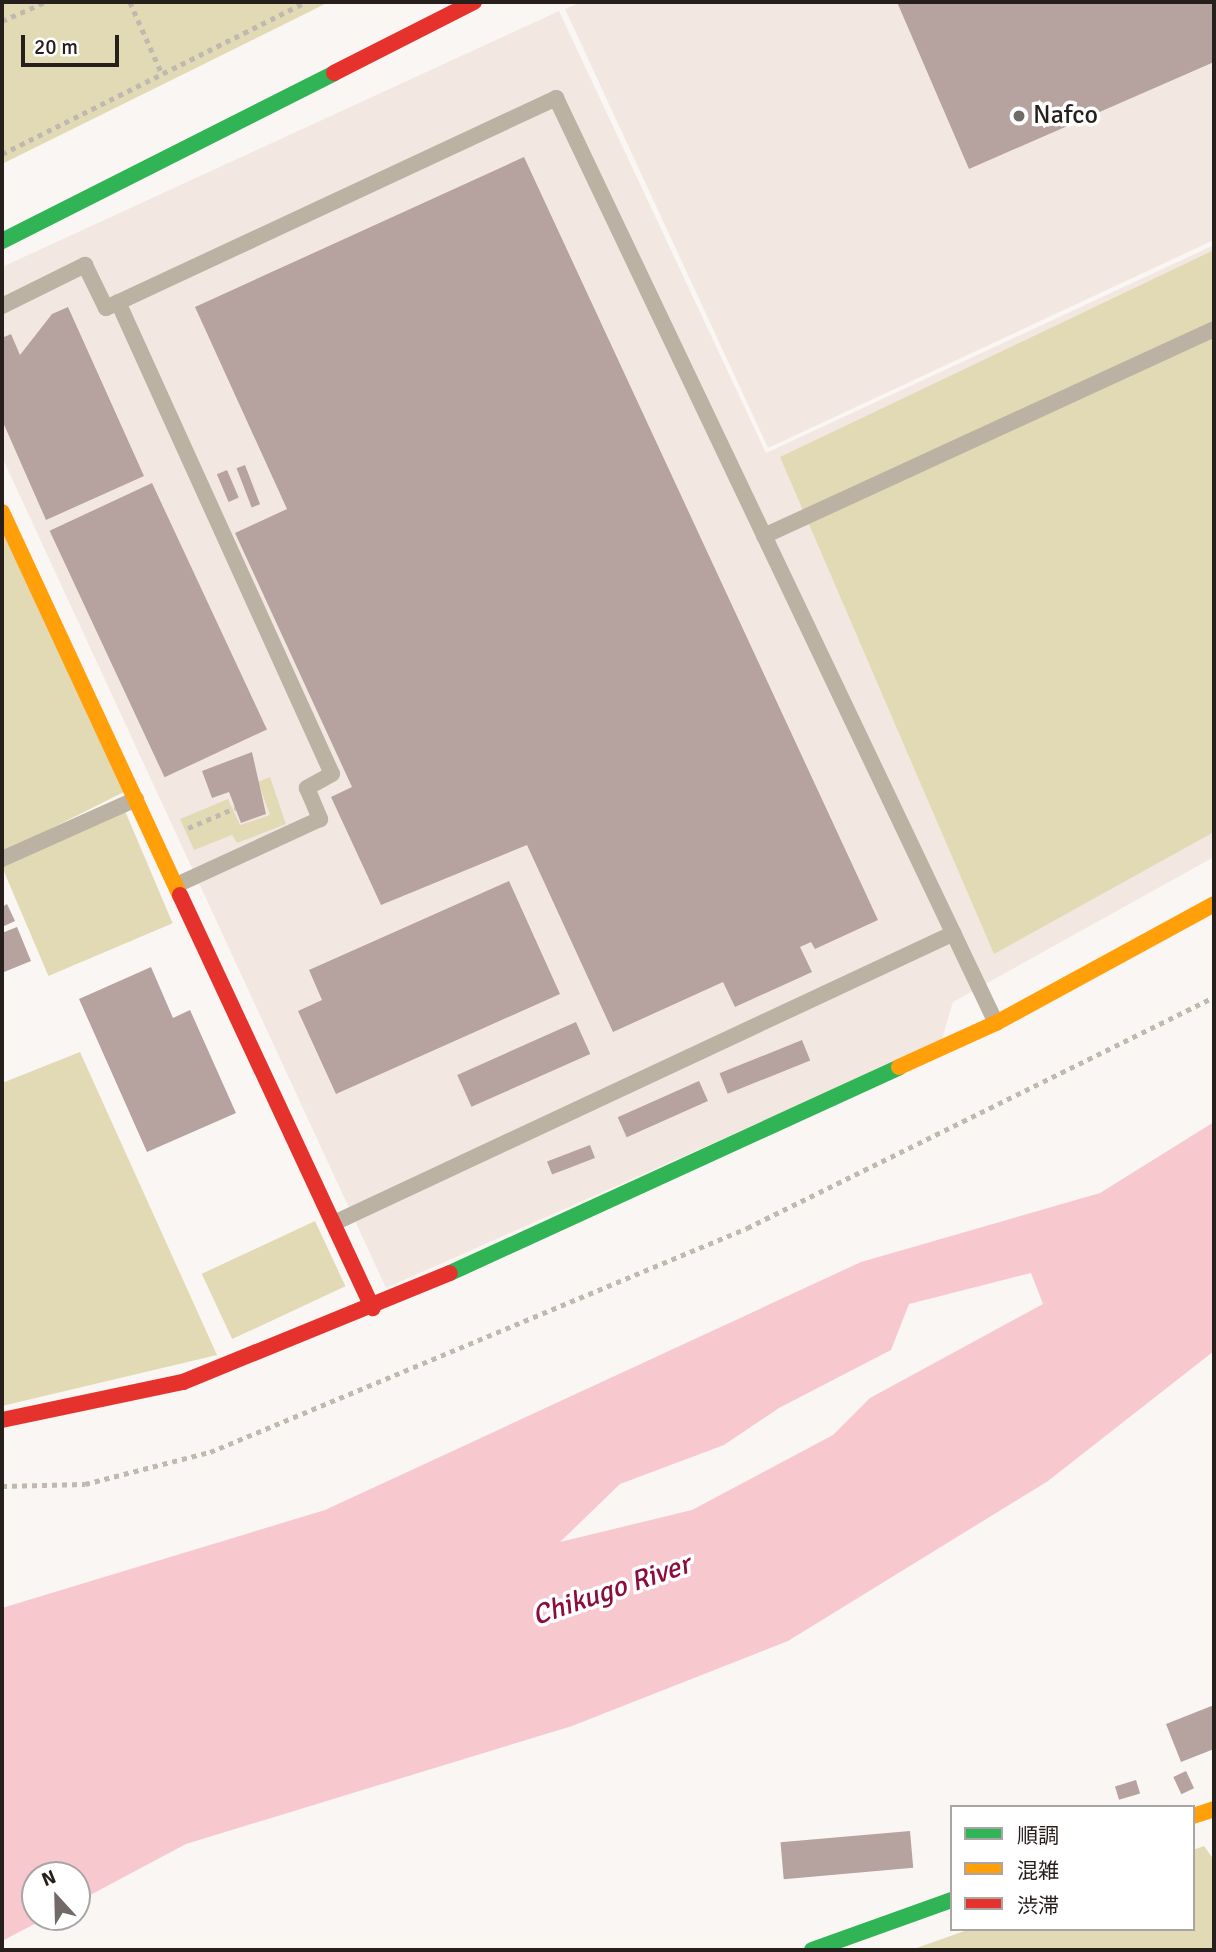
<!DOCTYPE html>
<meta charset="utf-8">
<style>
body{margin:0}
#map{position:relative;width:1216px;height:1952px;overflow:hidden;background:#faf6f3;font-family:Signika,"Noto Sans JP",sans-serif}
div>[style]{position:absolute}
.built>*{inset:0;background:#f3e8e1}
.green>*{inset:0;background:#e2dab5;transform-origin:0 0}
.water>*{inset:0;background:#f8c8cf}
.building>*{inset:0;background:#b6a29e;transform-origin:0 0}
.path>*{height:4.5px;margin-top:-2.25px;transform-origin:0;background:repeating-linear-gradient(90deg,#bfb9b0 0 5px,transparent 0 10px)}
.lane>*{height:16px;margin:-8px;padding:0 8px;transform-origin:8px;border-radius:8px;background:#bcb2a3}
.fast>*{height:16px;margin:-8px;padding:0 8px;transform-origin:8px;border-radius:8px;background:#30b455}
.slow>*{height:16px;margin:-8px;padding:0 8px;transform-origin:8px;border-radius:8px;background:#ff9f0a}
.jam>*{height:16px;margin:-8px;padding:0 8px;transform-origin:8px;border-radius:8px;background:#e5322d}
.dots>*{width:19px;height:19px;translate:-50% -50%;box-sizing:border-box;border:4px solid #fff;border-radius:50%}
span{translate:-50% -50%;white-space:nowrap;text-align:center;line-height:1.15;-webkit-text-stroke:7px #fff;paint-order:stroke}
.poi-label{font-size:26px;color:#271f1b}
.left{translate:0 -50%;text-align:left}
.water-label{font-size:28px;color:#8c0c3a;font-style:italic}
.frame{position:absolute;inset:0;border:4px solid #271f1b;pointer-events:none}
.legend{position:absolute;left:950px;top:1805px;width:245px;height:126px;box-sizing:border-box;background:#fff;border:2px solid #a9a5a4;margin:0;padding:9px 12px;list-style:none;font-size:21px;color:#271f1b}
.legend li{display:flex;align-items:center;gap:14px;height:35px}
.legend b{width:35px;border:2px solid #a9a5a4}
.north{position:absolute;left:21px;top:1861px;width:70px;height:70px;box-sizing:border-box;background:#fff;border:2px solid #a9a5a4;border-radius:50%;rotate:338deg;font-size:19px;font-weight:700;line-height:28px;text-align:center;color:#271f1b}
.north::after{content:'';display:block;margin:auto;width:24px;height:32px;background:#716a67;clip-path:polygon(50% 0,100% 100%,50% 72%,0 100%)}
.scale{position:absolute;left:21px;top:35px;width:98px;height:32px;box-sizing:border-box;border:4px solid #271f1b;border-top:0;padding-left:9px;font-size:21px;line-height:24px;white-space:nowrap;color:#271f1b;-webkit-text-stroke:5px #fff;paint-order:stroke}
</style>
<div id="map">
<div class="built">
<i style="clip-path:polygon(582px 2px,1214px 2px,1214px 240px,768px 448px,565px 9px)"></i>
<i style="clip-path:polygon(559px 11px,766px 453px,1214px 245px,1214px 857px,953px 1002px,941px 1042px,386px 1288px,2px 457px,2px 267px)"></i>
</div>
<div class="green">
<i style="clip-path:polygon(4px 2px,329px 2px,2px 164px)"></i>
<i style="clip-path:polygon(1214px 250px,1214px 832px,994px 954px,780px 457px)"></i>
<i style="clip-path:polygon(2px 529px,128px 790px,2px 853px)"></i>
<i style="clip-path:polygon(270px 777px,286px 824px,237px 843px,232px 835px,194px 850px,180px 819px,228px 799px,240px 825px,270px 815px,258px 782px)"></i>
<i style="left:125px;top:811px;width:122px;height:135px;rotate:67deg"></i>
<i style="clip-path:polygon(80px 1052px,217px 1355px,2px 1406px,2px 1083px)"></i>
<i style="left:315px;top:1221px;width:72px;height:125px;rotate:65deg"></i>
<i style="clip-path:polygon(1204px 1846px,1214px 1860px,1214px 1950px,911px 1950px,970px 1929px,1193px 1929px,1193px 1850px)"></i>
</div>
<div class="water">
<i style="clip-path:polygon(evenodd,1214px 1122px,1214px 1351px,1048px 1481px,788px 1641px,572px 1726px,186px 1844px,77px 1902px,77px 1875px,35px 1875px,35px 1917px,48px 1917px,2px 1941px,2px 1608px,325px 1510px,861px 1262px,1100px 1193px,1214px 1122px,1031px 1273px,1043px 1304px,870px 1398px,833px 1435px,692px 1510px,560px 1542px,620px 1484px,724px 1445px,779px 1408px,891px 1350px,909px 1304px,1031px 1273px)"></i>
</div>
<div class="building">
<i style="clip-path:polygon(897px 2px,1214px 2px,1214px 62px,969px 169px)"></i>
<i style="clip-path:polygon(524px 157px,878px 920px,815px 949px,811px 942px,800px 947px,812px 972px,735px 1007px,723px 982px,613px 1032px,527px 845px,381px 905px,331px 797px,352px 787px,235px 533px,287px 509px,195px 307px)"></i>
<i style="clip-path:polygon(68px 307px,144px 476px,46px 520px,2px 420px,2px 338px,11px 334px,20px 355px,52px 314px)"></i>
<i style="left:245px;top:465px;width:42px;height:9px;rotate:69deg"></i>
<i style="left:227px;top:470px;width:30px;height:11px;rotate:67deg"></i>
<i style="left:152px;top:483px;width:272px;height:113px;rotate:65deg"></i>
<i style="clip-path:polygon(252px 752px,266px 814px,241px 823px,229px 792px,212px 798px,202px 771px)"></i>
<i style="clip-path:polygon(509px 881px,560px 994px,336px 1094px,298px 1011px,322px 1000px,309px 970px)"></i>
<i style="clip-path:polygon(7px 904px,15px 921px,2px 927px,2px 907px)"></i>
<i style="clip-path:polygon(17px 927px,31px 961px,4px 972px,2px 933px)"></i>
<i style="clip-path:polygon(151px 967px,173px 1018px,190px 1010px,236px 1113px,147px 1152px,79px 999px)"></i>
<i style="left:576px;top:1022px;width:35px;height:130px;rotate:66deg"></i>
<i style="left:802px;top:1040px;width:22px;height:89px;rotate:68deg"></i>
<i style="left:699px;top:1081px;width:22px;height:89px;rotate:66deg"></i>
<i style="left:590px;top:1145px;width:14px;height:46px;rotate:69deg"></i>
<i style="clip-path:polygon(1214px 1705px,1214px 1749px,1181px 1762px,1166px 1724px)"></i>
<i style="left:1186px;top:1771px;width:19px;height:14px;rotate:65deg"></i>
<i style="left:1136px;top:1780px;width:14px;height:22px;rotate:73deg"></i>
<i style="left:910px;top:1831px;width:37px;height:130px;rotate:85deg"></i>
</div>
<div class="path">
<i style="left:130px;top:2px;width:79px;rotate:66deg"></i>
<i style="left:2px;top:21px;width:47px;rotate:-23.8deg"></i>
<i style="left:2px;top:154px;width:340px;rotate:-26.6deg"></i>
<i style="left:188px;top:828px;width:51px;rotate:-23.1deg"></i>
<i style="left:2px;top:1486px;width:83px;rotate:-1.4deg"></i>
<i style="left:85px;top:1484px;width:129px;rotate:-14.4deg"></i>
<i style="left:210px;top:1452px;width:582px;rotate:-22.64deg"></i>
<i style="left:747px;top:1228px;width:521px;rotate:-26.32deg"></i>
</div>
<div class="lane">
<i style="left:118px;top:302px;width:518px;rotate:65.61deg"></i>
<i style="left:332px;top:774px;width:29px;rotate:151deg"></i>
<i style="left:307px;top:788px;width:34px;rotate:67deg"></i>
<i style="left:320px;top:819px;width:155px;rotate:155.3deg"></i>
<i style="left:2px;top:306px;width:93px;rotate:-26.3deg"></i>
<i style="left:85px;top:265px;width:48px;rotate:64deg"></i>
<i style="left:106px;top:308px;width:497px;rotate:-25deg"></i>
<i style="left:556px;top:98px;width:1024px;rotate:64.56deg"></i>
<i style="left:764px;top:536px;width:495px;rotate:-24.7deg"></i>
<i style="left:2px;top:859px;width:147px;rotate:-24.1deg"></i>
<i style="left:334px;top:1223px;width:684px;rotate:-25.07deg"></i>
</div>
<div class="fast">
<i style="left:2px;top:241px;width:372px;rotate:-26.8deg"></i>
<i style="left:450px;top:1273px;width:494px;rotate:-24.6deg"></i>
<i style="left:812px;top:1950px;width:149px;rotate:-19.7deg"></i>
</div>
<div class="slow">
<i style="left:2px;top:512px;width:422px;rotate:65.1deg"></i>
<i style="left:899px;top:1067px;width:107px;rotate:-24.4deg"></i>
<i style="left:996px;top:1023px;width:248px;rotate:-28.6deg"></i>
<i style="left:1193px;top:1816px;width:22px;rotate:-18deg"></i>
</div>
<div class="jam">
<i style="left:334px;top:73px;width:157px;rotate:-26.9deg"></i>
<i style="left:180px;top:895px;width:456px;rotate:65deg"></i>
<i style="left:2px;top:1420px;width:185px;rotate:-11.9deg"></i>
<i style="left:183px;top:1382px;width:288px;rotate:-22.2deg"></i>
</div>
<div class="dots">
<i style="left:1019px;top:116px;background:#716a67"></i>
</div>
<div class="poi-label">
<span class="left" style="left:1033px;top:116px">Nafco</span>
</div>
<div class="water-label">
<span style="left:611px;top:1590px;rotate:-19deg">Chikugo River</span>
</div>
<div class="frame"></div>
<ul class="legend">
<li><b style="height:9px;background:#30b455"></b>順調</li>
<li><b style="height:9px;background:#ff9f0a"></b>混雑</li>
<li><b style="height:9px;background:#e5322d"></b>渋滞</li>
</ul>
<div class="north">N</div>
<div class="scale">20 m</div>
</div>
